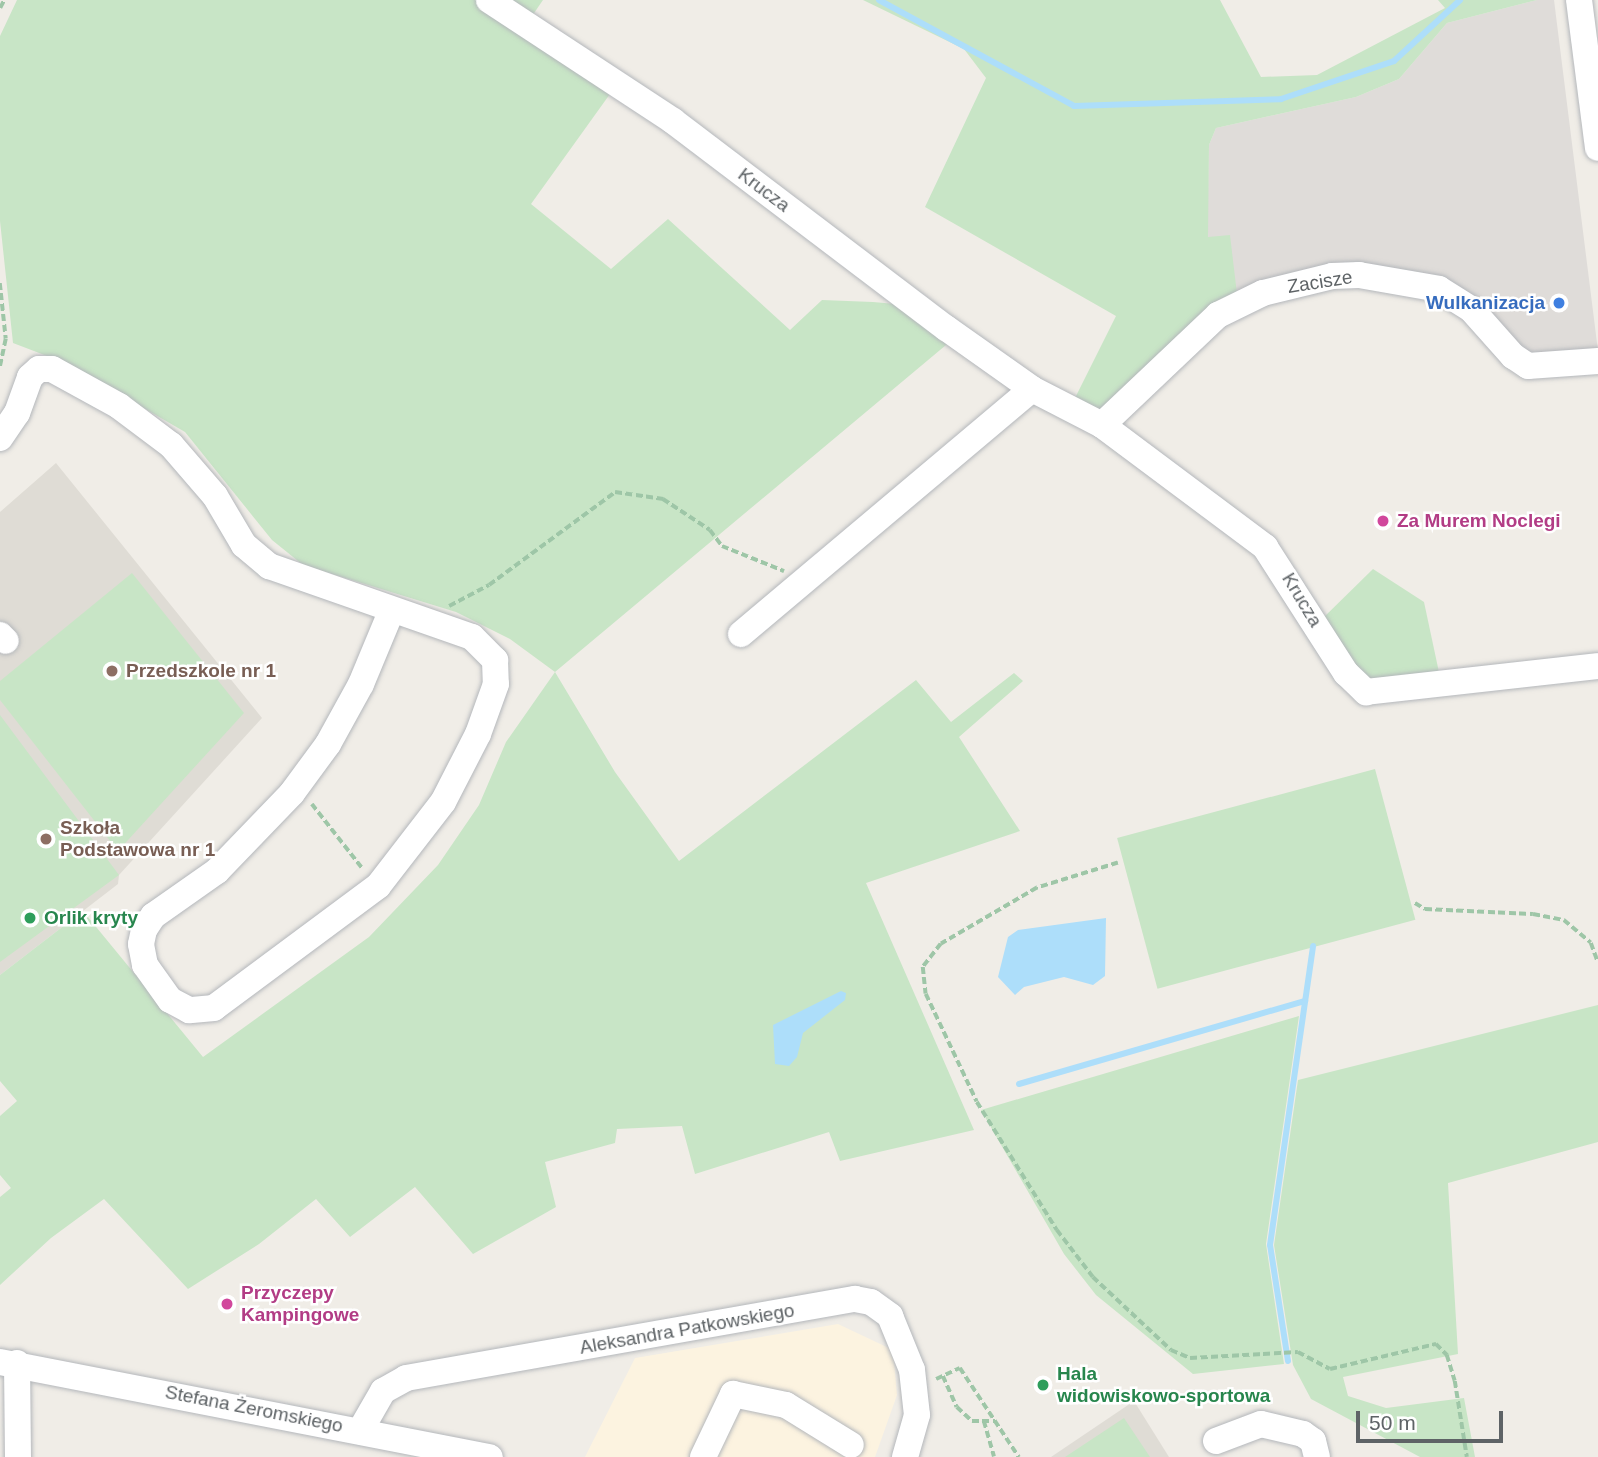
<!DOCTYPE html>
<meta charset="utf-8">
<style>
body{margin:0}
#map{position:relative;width:1598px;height:1457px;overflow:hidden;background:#f0ede7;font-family:Helvetica,sans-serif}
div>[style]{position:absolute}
.commercial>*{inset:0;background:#fcf3e0}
.industrial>*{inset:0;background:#dfdcd9}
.education>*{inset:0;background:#dfdcd5}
.green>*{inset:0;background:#c8e5c6;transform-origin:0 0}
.water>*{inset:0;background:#addefa}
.stream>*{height:6px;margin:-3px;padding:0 3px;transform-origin:3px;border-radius:3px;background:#addefa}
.path>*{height:3.5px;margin-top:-1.75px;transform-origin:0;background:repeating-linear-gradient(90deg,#9ec6a7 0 7px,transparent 0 10.5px)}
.roads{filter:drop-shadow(0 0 2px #b4b7bb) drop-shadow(0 0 2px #b4b7bb)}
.minor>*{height:26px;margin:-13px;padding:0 13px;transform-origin:13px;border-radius:13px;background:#fff}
.dots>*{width:19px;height:19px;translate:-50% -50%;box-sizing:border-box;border:4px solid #fff;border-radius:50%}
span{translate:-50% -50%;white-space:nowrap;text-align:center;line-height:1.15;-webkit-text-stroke:5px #fff;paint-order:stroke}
.street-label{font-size:19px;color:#5e6366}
.shop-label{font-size:19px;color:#366cbe;font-weight:700}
.right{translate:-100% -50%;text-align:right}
.hotel-label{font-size:19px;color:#b23c85;font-weight:700}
.left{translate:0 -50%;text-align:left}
.education-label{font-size:19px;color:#785e54;font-weight:700}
.leisure-label{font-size:19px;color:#27864d;font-weight:700}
.scale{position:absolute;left:1356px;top:1411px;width:147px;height:32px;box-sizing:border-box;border:4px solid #5e6366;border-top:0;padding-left:9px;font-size:21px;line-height:24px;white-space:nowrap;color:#5e6366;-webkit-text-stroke:5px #fff;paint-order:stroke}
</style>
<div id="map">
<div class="commercial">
<i style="clip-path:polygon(838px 1324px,893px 1350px,897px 1395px,875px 1457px,585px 1457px,635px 1358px)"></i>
</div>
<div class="industrial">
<i style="clip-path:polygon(1537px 0,1554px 0,1598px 351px,1534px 361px,1439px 281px,1237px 294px,1207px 238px,1209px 145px,1216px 128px,1356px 97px,1399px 79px,1447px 23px)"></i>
</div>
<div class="education">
<i style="clip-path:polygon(56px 463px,262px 718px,119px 875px,118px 884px,0 975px,0 512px)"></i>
<i style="clip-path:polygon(1134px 1401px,1169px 1457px,1051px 1457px)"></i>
</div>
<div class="green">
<i style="clip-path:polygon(17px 0,477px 0,615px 87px,531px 204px,611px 269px,668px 219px,790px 330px,822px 300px,873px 302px,907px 305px,952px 340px,555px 672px,615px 772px,679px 861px,916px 680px,951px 722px,1014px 673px,1023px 681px,959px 737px,1020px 831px,866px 883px,974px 1130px,840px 1161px,829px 1132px,695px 1174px,682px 1126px,617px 1129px,615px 1143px,545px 1162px,556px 1207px,473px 1254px,415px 1187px,350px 1237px,316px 1199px,259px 1244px,188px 1289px,104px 1199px,51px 1238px,0 1285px,0 1197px,11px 1188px,0 1175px,0 1116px,17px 1101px,0 1081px,0 975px,83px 911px,203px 1057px,369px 937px,438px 865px,479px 805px,506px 742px,555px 672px,510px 639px,456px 612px,303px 565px,272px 540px,185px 432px,68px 364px,13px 343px,0 221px,0 36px)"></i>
<i style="clip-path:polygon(506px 0,543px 0,532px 16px)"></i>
<i style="clip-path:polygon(863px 0,1220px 0,1261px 77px,1317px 75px,1445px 8px,1438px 0,1537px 0,1447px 23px,1399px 79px,1356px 97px,1216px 128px,1209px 145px,1208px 237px,1230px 235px,1237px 294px,1102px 411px,1074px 400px,1116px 316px,925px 207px,986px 78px,964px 49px)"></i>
<i style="clip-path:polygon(1373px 569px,1424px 602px,1440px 677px,1370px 686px,1321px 620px)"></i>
<i style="clip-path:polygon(132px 573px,244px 713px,118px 851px,0 700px,0 681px)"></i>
<i style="clip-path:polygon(0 715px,119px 875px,0 962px)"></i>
<i style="left:1375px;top:769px;width:156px;height:267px;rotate:75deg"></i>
<i style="clip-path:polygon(1598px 1005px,1598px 1142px,1448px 1183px,1458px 1354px,1343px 1377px,1348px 1396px,1386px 1408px,1464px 1398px,1475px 1457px,1420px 1457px,1311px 1399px,1293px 1365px,1274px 1245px,1298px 1080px)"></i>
<i style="clip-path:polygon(1299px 1016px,1266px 1244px,1284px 1364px,1193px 1374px,1096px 1295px,1064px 1254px,981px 1110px)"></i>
<i style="clip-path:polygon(1124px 1418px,1150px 1457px,1065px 1457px)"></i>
</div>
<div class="water">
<i style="clip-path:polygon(1106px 918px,1105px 976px,1093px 985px,1064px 977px,1024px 987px,1015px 995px,998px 977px,1008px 937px,1018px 930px)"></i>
<i style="clip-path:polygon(841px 991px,846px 993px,845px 1000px,803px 1033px,797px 1057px,789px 1066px,775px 1064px,773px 1025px)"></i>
</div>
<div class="stream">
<i style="left:879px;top:0;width:222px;rotate:28.5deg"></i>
<i style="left:1074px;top:106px;width:207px;rotate:-1.9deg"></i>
<i style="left:1281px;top:99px;width:119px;rotate:-18.6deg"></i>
<i style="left:1394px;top:61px;width:90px;rotate:-42.7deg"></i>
<i style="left:1019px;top:1084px;width:298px;rotate:-16.2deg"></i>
<i style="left:1288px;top:1361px;width:117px;rotate:-98.8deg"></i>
<i style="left:1270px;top:1245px;width:302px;rotate:-81.8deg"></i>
</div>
<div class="path">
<i style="left:0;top:8px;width:9px;rotate:-63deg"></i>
<i style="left:0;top:283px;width:56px;rotate:83.9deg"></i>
<i style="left:6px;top:339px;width:29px;rotate:102deg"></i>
<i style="left:449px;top:606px;width:45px;rotate:-27.7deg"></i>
<i style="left:489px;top:585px;width:157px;rotate:-36.4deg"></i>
<i style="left:615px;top:492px;width:49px;rotate:8.3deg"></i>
<i style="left:663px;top:499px;width:56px;rotate:33.4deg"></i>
<i style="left:710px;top:530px;width:20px;rotate:53deg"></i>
<i style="left:722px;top:546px;width:67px;rotate:22deg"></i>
<i style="left:312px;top:804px;width:83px;rotate:51.9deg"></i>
<i style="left:1118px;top:863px;width:85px;rotate:162.8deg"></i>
<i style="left:1037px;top:888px;width:111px;rotate:149.7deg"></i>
<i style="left:941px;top:944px;width:29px;rotate:128deg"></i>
<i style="left:923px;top:967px;width:27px;rotate:84deg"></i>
<i style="left:926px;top:994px;width:119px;rotate:64.7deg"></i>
<i style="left:977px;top:1102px;width:151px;rotate:58deg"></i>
<i style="left:1057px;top:1230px;width:59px;rotate:52.5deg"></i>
<i style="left:1093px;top:1277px;width:107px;rotate:43.1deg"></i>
<i style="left:1171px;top:1350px;width:21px;rotate:23deg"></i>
<i style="left:1190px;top:1358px;width:108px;rotate:-3.2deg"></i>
<i style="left:1298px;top:1352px;width:36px;rotate:28deg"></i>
<i style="left:1330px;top:1369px;width:109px;rotate:-13.3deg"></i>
<i style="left:1436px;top:1344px;width:16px;rotate:45deg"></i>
<i style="left:1447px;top:1355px;width:27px;rotate:73deg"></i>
<i style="left:1455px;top:1381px;width:77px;rotate:81deg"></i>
<i style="left:1415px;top:903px;width:12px;rotate:31deg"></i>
<i style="left:1425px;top:909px;width:108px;rotate:2.7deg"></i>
<i style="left:1533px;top:914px;width:32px;rotate:11deg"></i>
<i style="left:1564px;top:920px;width:35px;rotate:40deg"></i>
<i style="left:1591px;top:943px;width:20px;rotate:70deg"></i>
<i style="left:943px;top:1376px;width:34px;rotate:66deg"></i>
<i style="left:957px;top:1407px;width:21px;rotate:43deg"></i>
<i style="left:972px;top:1421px;width:23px"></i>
<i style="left:936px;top:1379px;width:26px;rotate:-25deg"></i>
<i style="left:960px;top:1368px;width:107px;rotate:56.5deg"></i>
<i style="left:984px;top:1421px;width:37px;rotate:74deg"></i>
</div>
<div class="roads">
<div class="minor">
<i style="left:489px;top:0;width:220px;rotate:33.3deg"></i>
<i style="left:673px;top:121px;width:343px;rotate:37.2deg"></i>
<i style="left:946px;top:328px;width:105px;rotate:35.3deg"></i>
<i style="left:1032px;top:389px;width:79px;rotate:27.2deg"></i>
<i style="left:1102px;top:425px;width:204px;rotate:36.8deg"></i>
<i style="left:1265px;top:547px;width:150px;rotate:57.3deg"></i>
<i style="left:1346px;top:673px;width:28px;rotate:44deg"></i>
<i style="left:1366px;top:692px;width:233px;rotate:-6.4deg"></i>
<i style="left:1579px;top:0;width:149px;rotate:82.7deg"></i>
<i style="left:1102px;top:425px;width:160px;rotate:-43.5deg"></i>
<i style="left:1218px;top:315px;width:50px;rotate:-26.1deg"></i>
<i style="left:1263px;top:293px;width:71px;rotate:-13.8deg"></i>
<i style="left:1332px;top:276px;width:27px;rotate:-2deg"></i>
<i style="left:1359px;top:275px;width:81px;rotate:9.9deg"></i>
<i style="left:1439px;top:289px;width:39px;rotate:32deg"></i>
<i style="left:1472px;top:310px;width:62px;rotate:48.3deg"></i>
<i style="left:1513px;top:356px;width:18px;rotate:34deg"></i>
<i style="left:1528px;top:366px;width:70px;rotate:-4.1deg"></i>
<i style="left:0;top:438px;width:30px;rotate:-56deg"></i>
<i style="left:17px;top:413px;width:38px;rotate:-70deg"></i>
<i style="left:30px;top:377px;width:12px;rotate:-42deg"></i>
<i style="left:39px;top:369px;width:13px"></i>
<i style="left:52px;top:369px;width:77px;rotate:28.9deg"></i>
<i style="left:119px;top:406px;width:65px;rotate:36.9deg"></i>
<i style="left:171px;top:445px;width:67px;rotate:49.2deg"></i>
<i style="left:215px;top:496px;width:57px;rotate:59.4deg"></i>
<i style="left:244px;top:545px;width:33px;rotate:40deg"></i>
<i style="left:269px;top:566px;width:215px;rotate:19.3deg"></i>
<i style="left:472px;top:637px;width:33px;rotate:45deg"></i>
<i style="left:495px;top:660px;width:24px;rotate:88deg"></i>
<i style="left:496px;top:684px;width:53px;rotate:109.8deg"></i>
<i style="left:478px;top:734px;width:76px;rotate:117.2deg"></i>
<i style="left:443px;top:802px;width:106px;rotate:127.7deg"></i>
<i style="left:378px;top:886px;width:204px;rotate:143.4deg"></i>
<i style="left:214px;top:1008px;width:25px;rotate:175deg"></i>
<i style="left:189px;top:1010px;width:21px;rotate:-152deg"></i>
<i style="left:170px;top:1000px;width:43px;rotate:-125.5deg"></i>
<i style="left:145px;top:965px;width:21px;rotate:-101deg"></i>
<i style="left:141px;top:944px;width:14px;rotate:-78deg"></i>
<i style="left:144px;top:930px;width:17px;rotate:-57deg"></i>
<i style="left:153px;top:916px;width:78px;rotate:-35.1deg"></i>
<i style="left:217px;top:871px;width:108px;rotate:-46.1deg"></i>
<i style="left:292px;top:793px;width:61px;rotate:-53.7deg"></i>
<i style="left:328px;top:744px;width:68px;rotate:-61.2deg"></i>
<i style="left:361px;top:684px;width:78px;rotate:-67.4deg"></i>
<i style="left:741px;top:634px;width:380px;rotate:-40.1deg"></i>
<i style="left:0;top:635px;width:8px;rotate:45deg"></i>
<i style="left:0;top:1362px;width:499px;rotate:11deg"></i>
<i style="left:17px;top:1363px;width:94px;rotate:89.4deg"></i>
<i style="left:360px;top:1431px;width:46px;rotate:-60.1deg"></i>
<i style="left:383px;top:1391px;width:26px;rotate:-29deg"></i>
<i style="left:406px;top:1378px;width:456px;rotate:-10deg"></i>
<i style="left:855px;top:1299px;width:16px;rotate:11deg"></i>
<i style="left:871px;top:1302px;width:24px;rotate:36deg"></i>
<i style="left:890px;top:1316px;width:58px;rotate:67.8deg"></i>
<i style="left:912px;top:1370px;width:45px;rotate:83.7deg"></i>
<i style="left:917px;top:1415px;width:44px;rotate:105.9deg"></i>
<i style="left:1216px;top:1441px;width:48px;rotate:-20.7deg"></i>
<i style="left:1261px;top:1424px;width:43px;rotate:13.4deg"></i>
<i style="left:1303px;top:1434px;width:12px;rotate:35deg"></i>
<i style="left:1313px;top:1441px;width:16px;rotate:76deg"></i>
<i style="left:703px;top:1457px;width:70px;rotate:-64.5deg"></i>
<i style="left:733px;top:1394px;width:54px;rotate:11.7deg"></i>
<i style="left:786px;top:1405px;width:76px;rotate:31.6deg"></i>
</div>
</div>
<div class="dots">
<i style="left:1559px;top:303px;background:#3f7fe0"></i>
<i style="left:1383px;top:521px;background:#d1479c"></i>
<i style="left:112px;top:671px;background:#8d6e63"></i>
<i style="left:46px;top:839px;background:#8d6e63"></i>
<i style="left:30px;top:918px;background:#2e9e5b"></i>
<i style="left:227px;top:1304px;background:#d1479c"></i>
<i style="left:1043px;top:1385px;background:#2e9e5b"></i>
</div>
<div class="street-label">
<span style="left:764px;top:190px;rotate:37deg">Krucza</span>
<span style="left:1320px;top:282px;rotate:-9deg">Zacisze</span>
<span style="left:1302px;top:600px;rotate:59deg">Krucza</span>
<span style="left:687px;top:1329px;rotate:-10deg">Aleksandra Patkowskiego</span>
<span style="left:254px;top:1409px;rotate:11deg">Stefana Żeromskiego</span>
</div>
<div class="shop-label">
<span class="right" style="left:1545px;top:303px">Wulkanizacja</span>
</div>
<div class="hotel-label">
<span class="left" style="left:1397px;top:521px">Za Murem Noclegi</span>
<span class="left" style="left:241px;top:1304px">Przyczepy<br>Kampingowe</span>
</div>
<div class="education-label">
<span class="left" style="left:126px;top:671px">Przedszkole nr 1</span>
<span class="left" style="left:60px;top:839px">Szkoła<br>Podstawowa nr 1</span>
</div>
<div class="leisure-label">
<span class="left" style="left:44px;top:918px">Orlik kryty</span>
<span class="left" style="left:1057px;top:1385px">Hala<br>widowiskowo-sportowa</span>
</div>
<div class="scale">50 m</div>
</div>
